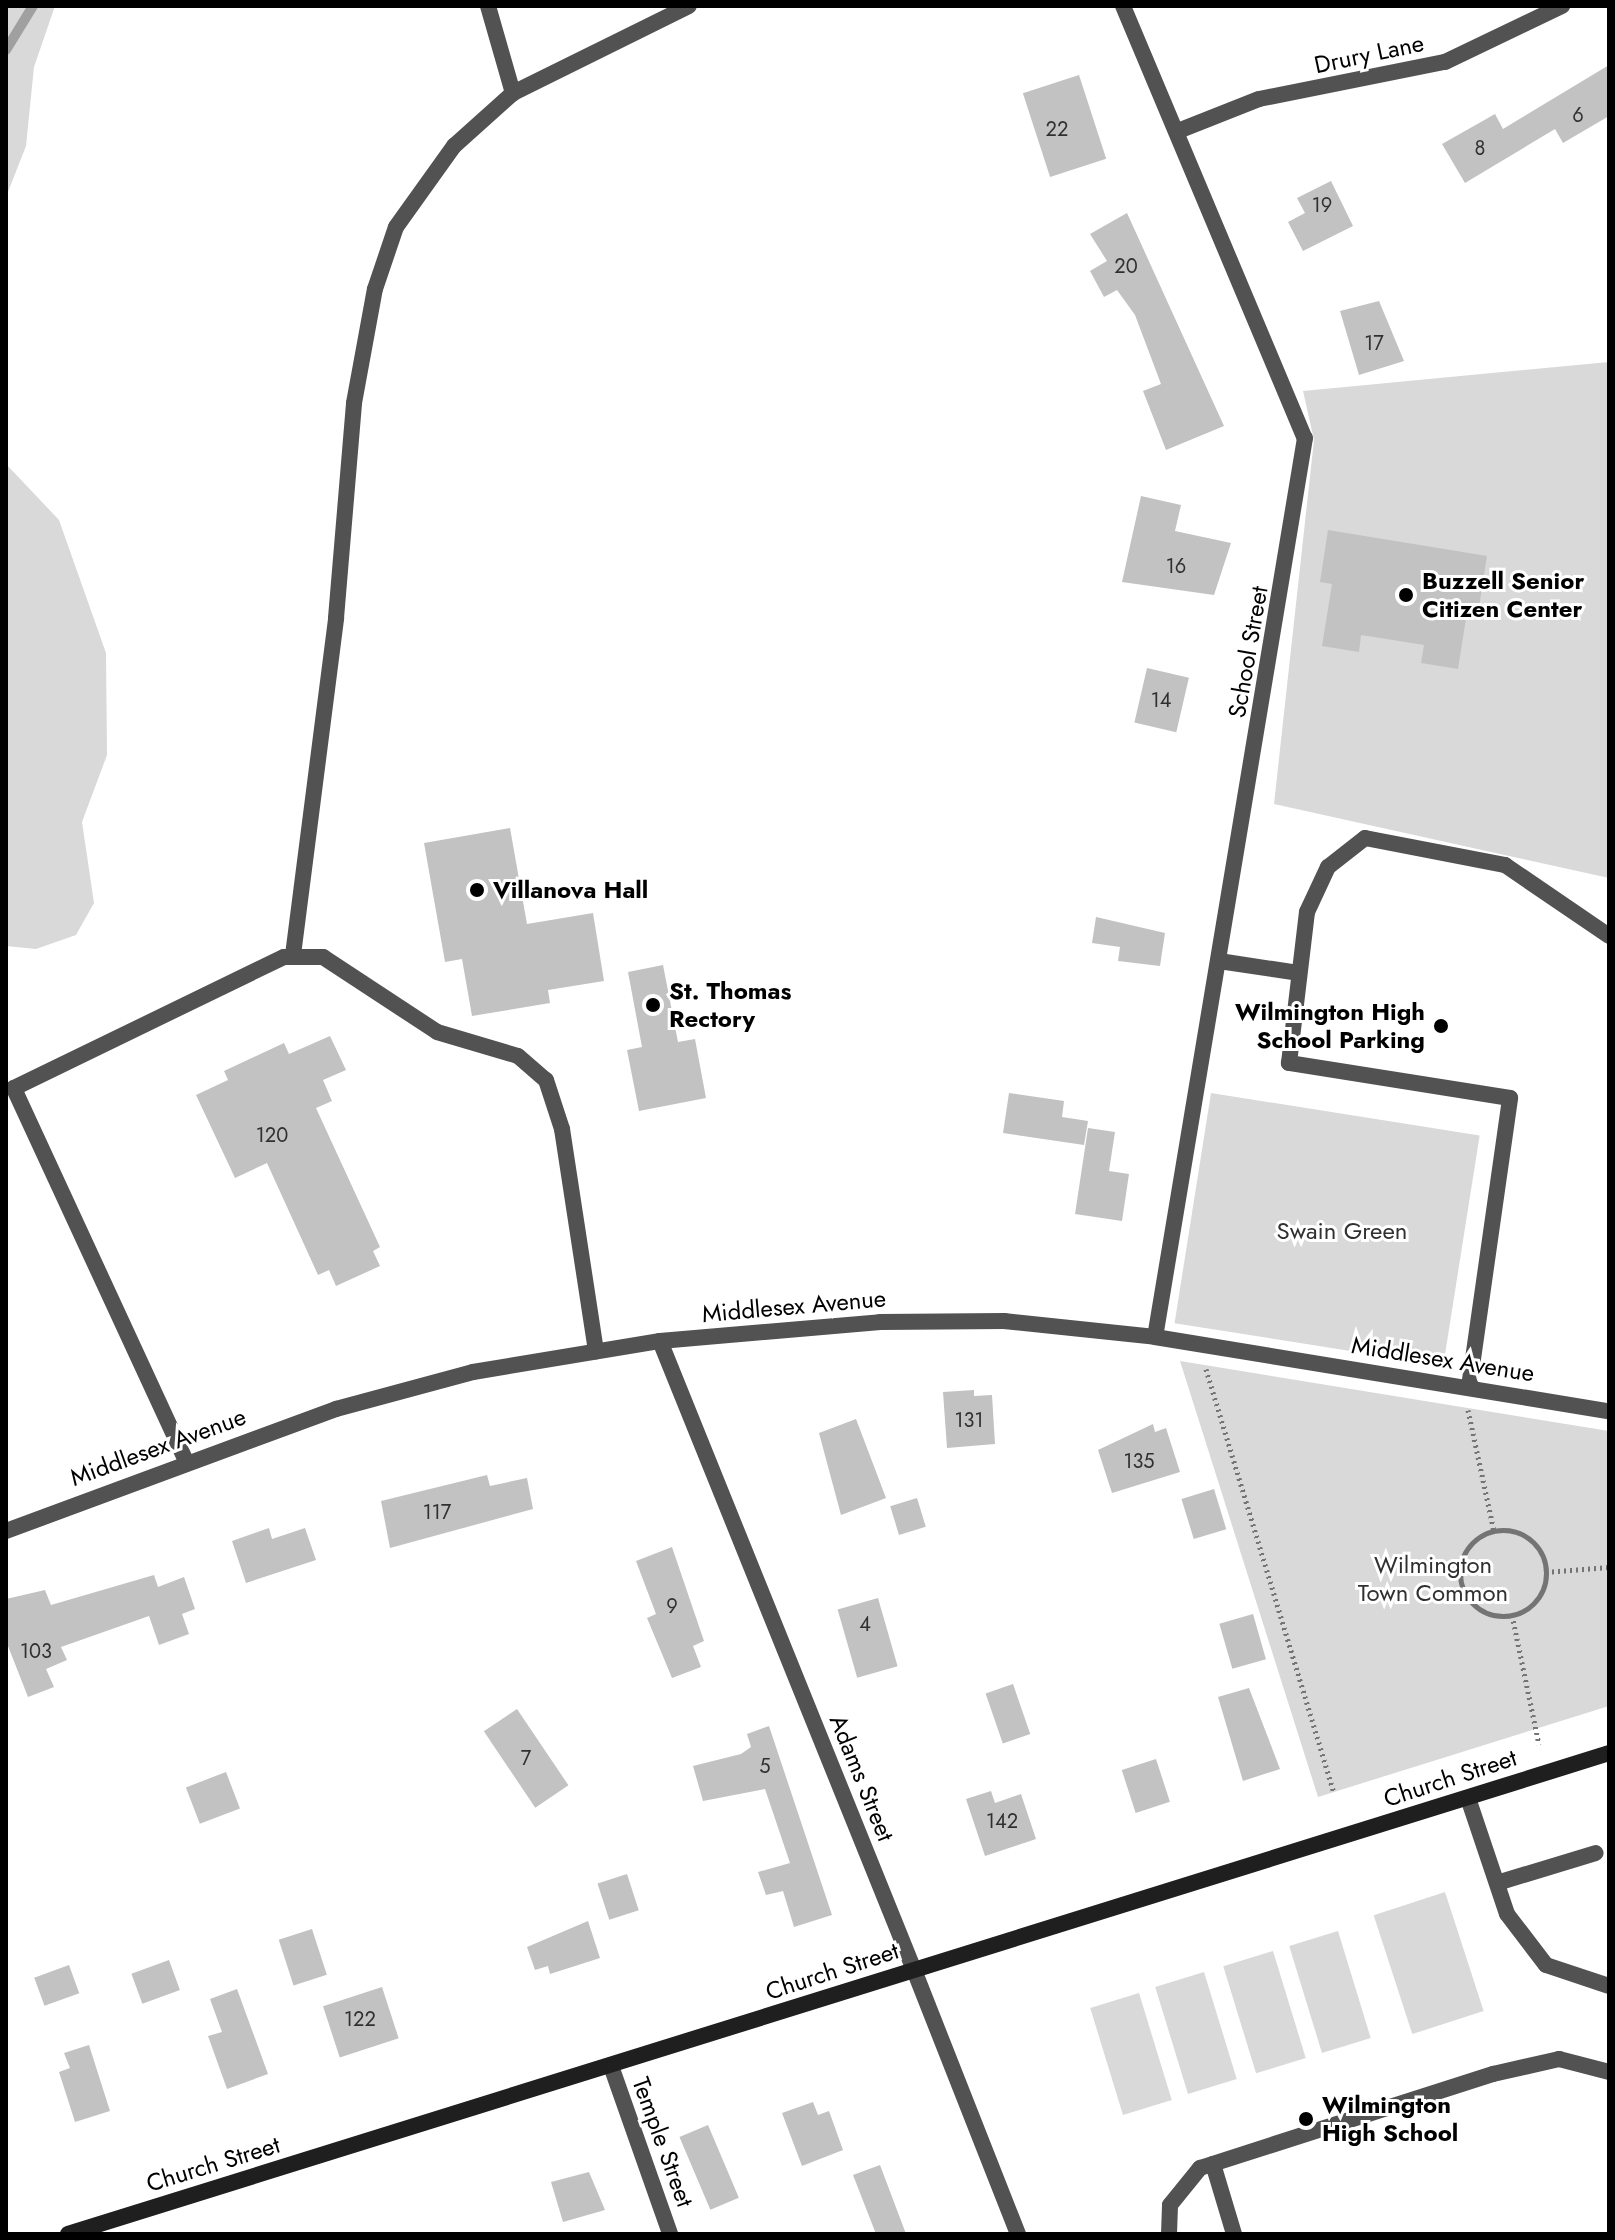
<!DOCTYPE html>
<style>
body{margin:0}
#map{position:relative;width:1615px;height:2240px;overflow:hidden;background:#fff;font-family:Jost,sans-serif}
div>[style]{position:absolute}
.green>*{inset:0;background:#d9d9d9;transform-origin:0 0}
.stream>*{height:10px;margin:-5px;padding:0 5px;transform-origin:5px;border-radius:5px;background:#a0a0a0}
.building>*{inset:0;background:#c2c2c2;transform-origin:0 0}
.path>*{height:5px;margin-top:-2.5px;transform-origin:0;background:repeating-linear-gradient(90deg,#747474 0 2px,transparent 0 6px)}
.path>.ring{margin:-2.5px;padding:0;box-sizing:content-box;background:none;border:5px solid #747474;border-radius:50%}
.service>*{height:16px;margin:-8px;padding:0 8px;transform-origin:8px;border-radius:8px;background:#525252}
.minor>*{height:16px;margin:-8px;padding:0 8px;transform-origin:8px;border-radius:8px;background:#525252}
.tertiary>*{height:16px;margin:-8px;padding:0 8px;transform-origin:8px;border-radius:8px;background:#525252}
.secondary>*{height:16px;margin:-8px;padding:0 8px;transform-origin:8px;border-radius:8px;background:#1f1f1f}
.dots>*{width:22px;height:22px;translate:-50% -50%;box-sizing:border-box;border:4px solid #fff;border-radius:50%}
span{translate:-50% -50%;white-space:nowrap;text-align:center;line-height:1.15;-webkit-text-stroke:6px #fff;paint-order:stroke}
.number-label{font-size:20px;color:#303030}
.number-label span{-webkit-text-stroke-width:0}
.street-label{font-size:24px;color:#000}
.poi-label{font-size:24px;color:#000;font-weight:700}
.left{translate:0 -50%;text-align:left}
.right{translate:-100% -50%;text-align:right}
.park-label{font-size:24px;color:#303030}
.frame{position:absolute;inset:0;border:8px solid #000;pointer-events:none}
</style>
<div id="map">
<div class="green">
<i style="clip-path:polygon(6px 6px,55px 6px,34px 67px,26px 146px,6px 197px)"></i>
<i style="clip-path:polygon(1609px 362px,1609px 878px,1274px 804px,1314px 440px,1303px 391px)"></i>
<i style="clip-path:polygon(6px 464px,59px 520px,106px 653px,107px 755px,82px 822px,94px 903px,76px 935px,36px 949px,6px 946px)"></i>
<i style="left:1211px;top:1093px;width:272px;height:233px;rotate:9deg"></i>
<i style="clip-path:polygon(1180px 1361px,1609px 1431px,1609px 1706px,1318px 1797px)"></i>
<i style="left:1445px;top:1892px;width:125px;height:75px;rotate:72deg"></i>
<i style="left:1338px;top:1931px;width:112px;height:51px;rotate:73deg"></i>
<i style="left:1273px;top:1951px;width:112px;height:52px;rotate:73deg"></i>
<i style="left:1204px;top:1972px;width:112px;height:51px;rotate:73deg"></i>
<i style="left:1139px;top:1993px;width:112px;height:51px;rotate:73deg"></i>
</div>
<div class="stream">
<i style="left:6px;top:50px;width:52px;rotate:-58.5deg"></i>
</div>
<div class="building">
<i style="clip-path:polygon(1609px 65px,1609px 116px,1563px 143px,1555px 129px,1465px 183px,1442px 144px,1495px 114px,1503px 129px)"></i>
<i style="left:1079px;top:75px;width:88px;height:59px;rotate:72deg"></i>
<i style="clip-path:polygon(1331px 181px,1353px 226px,1303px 251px,1288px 222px,1305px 213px,1297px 198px)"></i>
<i style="clip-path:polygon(1127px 213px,1224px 426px,1166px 450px,1143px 391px,1161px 384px,1135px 315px,1117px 290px,1104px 297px,1090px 271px,1107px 261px,1090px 234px)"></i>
<i style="clip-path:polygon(1379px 301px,1404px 361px,1359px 375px,1340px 311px)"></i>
<i style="clip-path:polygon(1141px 496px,1181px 505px,1175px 531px,1231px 543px,1214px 595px,1122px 582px)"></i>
<i style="clip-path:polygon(1328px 530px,1487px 556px,1479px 607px,1468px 606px,1458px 669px,1421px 663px,1424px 645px,1361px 635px,1359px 652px,1322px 646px,1332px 584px,1320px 582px)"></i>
<i style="left:1147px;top:668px;width:43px;height:56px;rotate:13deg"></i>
<i style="clip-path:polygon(510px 828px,527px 924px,593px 913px,604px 981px,548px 990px,550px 1003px,472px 1016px,462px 959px,445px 962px,424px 843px)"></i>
<i style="clip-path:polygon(1096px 917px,1165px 933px,1160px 966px,1118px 961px,1120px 947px,1092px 943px)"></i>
<i style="clip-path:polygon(663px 965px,678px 1042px,695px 1039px,706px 1098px,639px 1111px,627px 1050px,642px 1047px,628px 972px)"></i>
<i style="clip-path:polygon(330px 1036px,346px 1070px,323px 1080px,332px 1101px,316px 1108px,380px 1247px,373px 1251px,380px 1266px,336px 1286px,329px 1270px,318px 1275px,267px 1163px,235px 1178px,196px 1095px,228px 1080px,224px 1071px,284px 1043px,289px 1054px)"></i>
<i style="clip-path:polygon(1009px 1093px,1064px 1101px,1062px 1117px,1088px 1121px,1084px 1145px,1003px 1133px)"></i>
<i style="clip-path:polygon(1088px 1128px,1115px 1132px,1109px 1171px,1129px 1174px,1122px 1221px,1075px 1214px)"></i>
<i style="clip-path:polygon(974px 1390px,974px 1396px,992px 1395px,995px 1444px,947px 1448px,943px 1392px)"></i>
<i style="clip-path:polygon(856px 1419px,886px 1498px,841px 1515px,819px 1433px)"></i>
<i style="clip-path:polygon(1153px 1424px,1155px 1432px,1166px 1428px,1180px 1472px,1112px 1493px,1098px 1450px)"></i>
<i style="clip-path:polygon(487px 1475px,490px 1486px,527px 1478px,533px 1509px,390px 1548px,381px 1501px)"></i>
<i style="left:1214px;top:1489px;width:42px;height:34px;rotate:73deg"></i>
<i style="left:917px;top:1498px;width:30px;height:28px;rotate:73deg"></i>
<i style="clip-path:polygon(269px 1528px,272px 1539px,305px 1528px,316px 1560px,246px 1583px,232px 1541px)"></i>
<i style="clip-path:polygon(672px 1547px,704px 1641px,693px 1646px,701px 1667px,672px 1678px,647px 1618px,656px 1614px,636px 1561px)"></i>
<i style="clip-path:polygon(154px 1575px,158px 1587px,184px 1577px,195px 1609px,182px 1614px,189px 1634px,159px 1645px,149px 1616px,61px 1647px,67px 1660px,46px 1669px,54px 1687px,28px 1697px,6px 1641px,6px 1599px,45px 1590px,51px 1605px)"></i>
<i style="left:878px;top:1598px;width:71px;height:42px;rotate:74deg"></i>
<i style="left:1253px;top:1614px;width:47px;height:35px;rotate:74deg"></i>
<i style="left:1013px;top:1684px;width:53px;height:29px;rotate:71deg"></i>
<i style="clip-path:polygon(1249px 1688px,1280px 1769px,1243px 1781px,1218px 1697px)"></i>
<i style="left:517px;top:1709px;width:92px;height:40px;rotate:56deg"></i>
<i style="clip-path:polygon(769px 1726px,832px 1915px,794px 1927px,783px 1891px,766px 1895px,758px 1872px,790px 1863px,765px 1789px,703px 1801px,693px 1766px,741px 1754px,751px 1747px,747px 1734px)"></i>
<i style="left:1156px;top:1759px;width:45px;height:36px;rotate:72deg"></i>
<i style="left:226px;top:1772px;width:39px;height:43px;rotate:69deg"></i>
<i style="clip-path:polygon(991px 1791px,995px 1803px,1021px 1794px,1036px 1839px,985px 1856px,966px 1799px)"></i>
<i style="left:627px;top:1874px;width:38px;height:31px;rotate:72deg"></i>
<i style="clip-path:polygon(588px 1921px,600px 1958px,550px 1974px,548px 1966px,535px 1970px,527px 1947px)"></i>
<i style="left:312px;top:1929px;width:48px;height:35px;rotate:72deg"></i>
<i style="left:169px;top:1960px;width:32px;height:40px;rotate:70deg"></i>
<i style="left:69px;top:1965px;width:30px;height:37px;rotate:70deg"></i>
<i style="left:382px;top:1987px;width:54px;height:62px;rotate:72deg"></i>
<i style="clip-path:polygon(237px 1989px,268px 2074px,227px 2089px,208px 2036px,222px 2032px,210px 1999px)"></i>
<i style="clip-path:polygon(89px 2045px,110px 2111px,75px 2122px,59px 2072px,70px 2068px,64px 2053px)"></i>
<i style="clip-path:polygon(813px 2102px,818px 2115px,829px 2111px,843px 2150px,802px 2166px,782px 2113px)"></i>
<i style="left:708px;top:2125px;width:79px;height:31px;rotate:67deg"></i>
<i style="clip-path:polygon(880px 2165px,906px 2234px,876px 2234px,853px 2175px)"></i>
<i style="clip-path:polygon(589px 2172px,605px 2210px,563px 2222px,551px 2182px)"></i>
</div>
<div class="path">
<i style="left:1206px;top:1369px;width:443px;rotate:73.2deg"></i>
<i style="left:1468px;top:1410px;width:124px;rotate:77.9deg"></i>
<i class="ring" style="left:1460px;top:1530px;width:81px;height:81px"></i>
<i style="left:1546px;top:1572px;width:63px;rotate:-4.5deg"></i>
<i style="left:1512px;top:1615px;width:132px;rotate:78.2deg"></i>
</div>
<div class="service">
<i style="left:488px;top:6px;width:91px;rotate:74deg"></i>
<i style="left:293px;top:955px;width:340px;rotate:-82.7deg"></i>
<i style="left:336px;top:618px;width:216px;rotate:-85.2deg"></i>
<i style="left:354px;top:403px;width:116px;rotate:-79.6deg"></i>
<i style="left:375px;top:289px;width:65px;rotate:-71.3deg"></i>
<i style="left:396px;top:227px;width:100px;rotate:-54.4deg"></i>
<i style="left:454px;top:146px;width:79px;rotate:-41.9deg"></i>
<i style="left:513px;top:93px;width:196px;rotate:-26.3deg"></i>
<i style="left:1219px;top:961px;width:80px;rotate:8.6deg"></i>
<i style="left:1469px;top:1387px;width:292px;rotate:-81.9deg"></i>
<i style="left:1510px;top:1098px;width:224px;rotate:-171deg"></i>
<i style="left:1289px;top:1063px;width:152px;rotate:-83.2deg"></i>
<i style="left:1307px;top:912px;width:50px;rotate:-65deg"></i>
<i style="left:1328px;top:867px;width:47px;rotate:-38.1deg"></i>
<i style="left:1365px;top:838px;width:143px;rotate:10.9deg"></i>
<i style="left:1505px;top:865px;width:126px;rotate:34.3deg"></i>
<i style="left:186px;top:1461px;width:411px;rotate:-114.8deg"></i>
<i style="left:14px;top:1088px;width:300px;rotate:-25.9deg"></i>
<i style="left:284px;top:957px;width:39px"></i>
<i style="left:323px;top:957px;width:136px;rotate:33.3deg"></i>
<i style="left:437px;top:1032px;width:84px;rotate:16.5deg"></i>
<i style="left:518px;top:1056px;width:37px;rotate:41deg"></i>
<i style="left:546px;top:1080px;width:52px;rotate:71.9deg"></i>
<i style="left:562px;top:1129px;width:225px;rotate:81.3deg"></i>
<i style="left:1468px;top:1798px;width:122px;rotate:71.4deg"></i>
<i style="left:1507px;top:1914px;width:64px;rotate:52.6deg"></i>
<i style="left:1546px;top:1965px;width:66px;rotate:18.4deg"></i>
<i style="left:1497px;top:1883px;width:103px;rotate:-16.9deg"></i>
<i style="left:1213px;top:2164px;width:73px;rotate:73.3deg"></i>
<i style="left:1169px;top:2234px;width:29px;rotate:-88deg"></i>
<i style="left:1170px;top:2205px;width:48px;rotate:-51deg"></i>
<i style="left:1200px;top:2168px;width:308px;rotate:-17.8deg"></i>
<i style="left:1493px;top:2074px;width:68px;rotate:-12.8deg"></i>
<i style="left:1559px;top:2059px;width:52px;rotate:14.6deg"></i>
</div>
<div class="minor">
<i style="left:1123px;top:6px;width:469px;rotate:67.2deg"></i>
<i style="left:1305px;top:438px;width:911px;rotate:99.47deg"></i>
<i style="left:1178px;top:131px;width:87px;rotate:-21.6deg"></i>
<i style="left:1259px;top:99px;width:190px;rotate:-11.3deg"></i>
<i style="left:1445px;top:62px;width:130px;rotate:-25.6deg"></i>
<i style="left:660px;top:1341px;width:678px;rotate:68.01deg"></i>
<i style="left:611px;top:2066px;width:178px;rotate:70.6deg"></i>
</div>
<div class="tertiary">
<i style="left:6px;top:1531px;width:352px;rotate:-20.3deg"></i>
<i style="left:336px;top:1409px;width:142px;rotate:-15.1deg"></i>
<i style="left:473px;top:1372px;width:190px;rotate:-9.4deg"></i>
<i style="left:660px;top:1341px;width:221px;rotate:-4.9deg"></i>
<i style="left:880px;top:1322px;width:124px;rotate:-0.5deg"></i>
<i style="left:1004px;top:1321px;width:152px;rotate:6deg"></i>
<i style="left:1155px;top:1337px;width:460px;rotate:9.3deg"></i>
<i style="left:914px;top:1970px;width:284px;rotate:68.5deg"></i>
</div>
<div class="secondary">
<i style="left:68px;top:2234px;width:1614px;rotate:-17.33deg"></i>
</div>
<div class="dots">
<i style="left:1406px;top:595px;background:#000"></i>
<i style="left:477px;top:890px;background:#000"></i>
<i style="left:653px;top:1005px;background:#000"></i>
<i style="left:1441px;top:1026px;background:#000"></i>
<i style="left:1306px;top:2119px;background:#000"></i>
</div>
<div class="number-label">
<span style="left:1578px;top:115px">6</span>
<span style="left:1057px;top:129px">22</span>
<span style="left:1480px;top:148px">8</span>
<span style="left:1322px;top:205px">19</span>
<span style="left:1126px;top:266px">20</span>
<span style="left:1374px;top:343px">17</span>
<span style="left:1176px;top:566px">16</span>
<span style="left:1161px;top:700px">14</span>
<span style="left:272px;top:1135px">120</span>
<span style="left:969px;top:1420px">131</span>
<span style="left:1139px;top:1461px">135</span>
<span style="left:437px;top:1512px">117</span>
<span style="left:672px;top:1606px">9</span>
<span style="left:865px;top:1624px">4</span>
<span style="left:36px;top:1651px">103</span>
<span style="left:526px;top:1758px">7</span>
<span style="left:765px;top:1766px">5</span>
<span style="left:1002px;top:1821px">142</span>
<span style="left:360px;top:2019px">122</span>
</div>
<div class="street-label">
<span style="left:1369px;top:54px;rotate:-12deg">Drury Lane</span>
<span style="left:1248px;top:652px;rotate:-80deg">School Street</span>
<span style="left:794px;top:1306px;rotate:-5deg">Middlesex Avenue</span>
<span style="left:1443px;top:1359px;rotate:9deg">Middlesex Avenue</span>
<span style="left:158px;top:1447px;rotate:-20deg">Middlesex Avenue</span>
<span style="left:862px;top:1778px;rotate:68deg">Adams Street</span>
<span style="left:1450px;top:1778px;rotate:-18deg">Church Street</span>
<span style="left:832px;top:1971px;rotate:-18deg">Church Street</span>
<span style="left:663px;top:2142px;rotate:70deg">Temple Street</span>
<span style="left:213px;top:2164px;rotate:-17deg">Church Street</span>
</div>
<div class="poi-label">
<span class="left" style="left:1422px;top:595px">Buzzell Senior<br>Citizen Center</span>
<span class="left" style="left:493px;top:890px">Villanova Hall</span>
<span class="left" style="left:669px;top:1005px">St. Thomas<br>Rectory</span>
<span class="right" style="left:1425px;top:1026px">Wilmington High<br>School Parking</span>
<span class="left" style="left:1322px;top:2119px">Wilmington<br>High School</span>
</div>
<div class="park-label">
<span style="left:1342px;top:1231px">Swain Green</span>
<span style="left:1433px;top:1579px">Wilmington<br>Town Common</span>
</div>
<div class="frame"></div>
</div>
